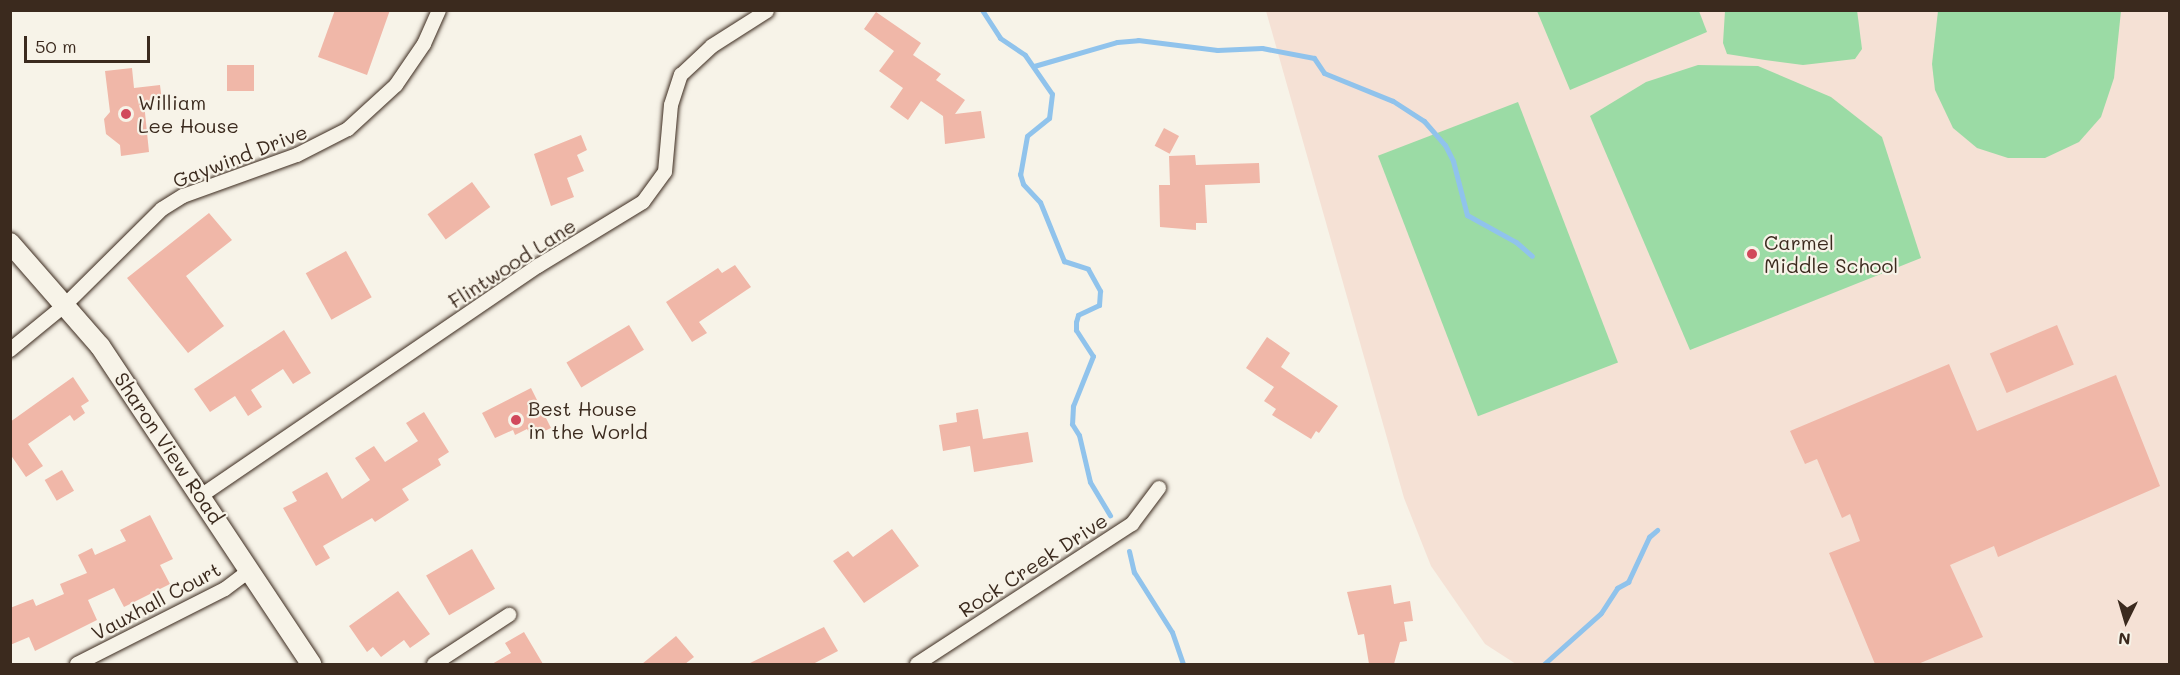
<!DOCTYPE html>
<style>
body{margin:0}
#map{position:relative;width:2180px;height:675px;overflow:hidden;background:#f7f3e8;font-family:Mali,sans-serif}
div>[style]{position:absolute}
.built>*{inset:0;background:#f5e1d5}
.green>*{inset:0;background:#9bdba5;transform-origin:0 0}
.stream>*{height:5px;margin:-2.5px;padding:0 2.5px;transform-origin:2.5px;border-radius:2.5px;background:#90c3ec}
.building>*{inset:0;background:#f0b7a8;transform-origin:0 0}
.roads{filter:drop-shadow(0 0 2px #3b2a1e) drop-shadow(0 0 2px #3b2a1e)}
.street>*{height:14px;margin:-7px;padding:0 7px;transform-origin:7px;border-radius:7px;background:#f7f3e8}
.secondary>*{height:20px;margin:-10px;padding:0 10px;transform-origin:10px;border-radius:10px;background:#f7f3e8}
.dots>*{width:16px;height:16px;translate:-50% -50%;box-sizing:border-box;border:3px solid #f7f3e8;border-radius:50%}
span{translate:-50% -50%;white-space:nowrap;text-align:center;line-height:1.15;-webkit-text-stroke:4.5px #f7f3e8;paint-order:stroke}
.poi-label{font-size:20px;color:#3b2a1e}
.left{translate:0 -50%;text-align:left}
.street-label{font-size:20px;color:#3b2a1e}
.frame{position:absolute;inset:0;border:12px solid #3b2a1e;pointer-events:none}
.north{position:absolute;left:2096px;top:591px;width:60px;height:60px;-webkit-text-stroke:4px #f7f3e8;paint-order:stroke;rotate:185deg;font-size:16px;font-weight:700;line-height:24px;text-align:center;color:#3b2a1e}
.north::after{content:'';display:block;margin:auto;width:21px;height:27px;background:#3b2a1e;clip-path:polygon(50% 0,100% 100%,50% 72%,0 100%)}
.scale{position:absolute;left:24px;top:36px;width:126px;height:27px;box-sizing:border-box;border:3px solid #3b2a1e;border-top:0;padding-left:8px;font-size:18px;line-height:21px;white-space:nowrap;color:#3b2a1e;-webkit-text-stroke:4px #f7f3e8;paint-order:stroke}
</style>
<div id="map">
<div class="built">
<i style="clip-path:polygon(1266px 11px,2169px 11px,2169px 664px,1516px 664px,1485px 644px,1431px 566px,1404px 498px)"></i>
</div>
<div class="green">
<i style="clip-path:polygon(1857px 10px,1862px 49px,1855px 59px,1803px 65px,1765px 60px,1727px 54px,1723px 43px,1725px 11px)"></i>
<i style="clip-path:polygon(1537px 11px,1699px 11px,1707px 32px,1570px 90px)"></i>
<i style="clip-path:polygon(1938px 11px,2121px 11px,2114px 78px,2101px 117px,2079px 142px,2045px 158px,2008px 158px,1977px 148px,1953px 128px,1935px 90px,1932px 64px)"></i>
<i style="clip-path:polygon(1698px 65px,1758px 66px,1831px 97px,1882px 137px,1921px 258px,1690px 350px,1590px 116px,1646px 82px)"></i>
<i style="left:1518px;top:102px;width:279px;height:150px;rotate:69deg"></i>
</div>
<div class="stream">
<i style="left:982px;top:10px;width:33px;rotate:57deg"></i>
<i style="left:1000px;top:38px;width:30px;rotate:34deg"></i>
<i style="left:1025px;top:55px;width:47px;rotate:55.3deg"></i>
<i style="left:1052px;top:94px;width:24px;rotate:97deg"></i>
<i style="left:1049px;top:118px;width:28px;rotate:141deg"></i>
<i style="left:1027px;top:136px;width:39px;rotate:100deg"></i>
<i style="left:1020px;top:174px;width:10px;rotate:73deg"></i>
<i style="left:1023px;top:184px;width:25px;rotate:47deg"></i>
<i style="left:1040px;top:202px;width:64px;rotate:67.9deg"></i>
<i style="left:1064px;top:261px;width:25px;rotate:18deg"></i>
<i style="left:1088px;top:269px;width:25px;rotate:61deg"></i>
<i style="left:1100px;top:291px;width:14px;rotate:94deg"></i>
<i style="left:1099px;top:305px;width:23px;rotate:155deg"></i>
<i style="left:1078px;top:315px;width:7px;rotate:106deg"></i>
<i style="left:1076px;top:322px;width:8px;rotate:90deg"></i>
<i style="left:1076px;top:330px;width:31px;rotate:57deg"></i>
<i style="left:1093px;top:356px;width:54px;rotate:111.8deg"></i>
<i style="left:1073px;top:406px;width:18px;rotate:93deg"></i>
<i style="left:1072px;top:424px;width:13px;rotate:58deg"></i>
<i style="left:1079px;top:435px;width:48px;rotate:76.8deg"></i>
<i style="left:1090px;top:482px;width:39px;rotate:59deg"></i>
<i style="left:1034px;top:66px;width:86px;rotate:-16.1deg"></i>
<i style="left:1117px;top:42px;width:21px;rotate:-5deg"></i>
<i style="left:1138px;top:40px;width:80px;rotate:7.2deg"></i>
<i style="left:1217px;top:50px;width:45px;rotate:-2.5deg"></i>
<i style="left:1262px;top:48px;width:53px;rotate:10.9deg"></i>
<i style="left:1314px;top:58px;width:18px;rotate:56deg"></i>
<i style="left:1324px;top:73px;width:74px;rotate:22.1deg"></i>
<i style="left:1393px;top:101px;width:37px;rotate:33deg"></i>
<i style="left:1424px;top:121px;width:32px;rotate:49deg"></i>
<i style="left:1445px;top:145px;width:18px;rotate:63deg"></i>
<i style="left:1453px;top:161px;width:56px;rotate:75.5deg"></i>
<i style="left:1467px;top:215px;width:56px;rotate:28.9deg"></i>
<i style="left:1516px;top:242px;width:21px;rotate:41deg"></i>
<i style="left:1129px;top:551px;width:22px;rotate:77deg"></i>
<i style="left:1134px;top:572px;width:71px;rotate:57.7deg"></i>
<i style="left:1172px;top:632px;width:34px;rotate:71deg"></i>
<i style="left:1544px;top:664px;width:76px;rotate:-41.8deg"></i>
<i style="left:1601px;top:613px;width:30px;rotate:-57deg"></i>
<i style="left:1617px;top:588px;width:13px;rotate:-29deg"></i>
<i style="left:1628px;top:582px;width:50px;rotate:-65deg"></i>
<i style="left:1649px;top:537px;width:11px;rotate:-41deg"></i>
</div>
<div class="building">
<i style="clip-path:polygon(335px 10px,390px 10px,367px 75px,318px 57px)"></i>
<i style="clip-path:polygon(876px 12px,921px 43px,913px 55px,941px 74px,936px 80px,965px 100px,955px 114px,981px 111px,985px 138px,945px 144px,943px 116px,921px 101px,908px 120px,890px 107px,903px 88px,879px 71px,894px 51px,864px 29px)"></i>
<i style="left:227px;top:65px;width:27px;height:26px"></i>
<i style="clip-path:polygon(132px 68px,134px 88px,160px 85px,162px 101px,144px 103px,149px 152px,121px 156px,120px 145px,106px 134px,104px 119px,110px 112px,105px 71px)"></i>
<i style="left:1164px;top:128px;width:17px;height:20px;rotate:28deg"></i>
<i style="clip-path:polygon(581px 135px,587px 150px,577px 155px,584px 171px,567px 178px,574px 197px,551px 206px,534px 154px)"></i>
<i style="clip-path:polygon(1195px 155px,1196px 165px,1259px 163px,1260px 183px,1205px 185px,1207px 223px,1196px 223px,1196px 230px,1160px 227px,1159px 185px,1170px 185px,1169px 156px)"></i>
<i style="left:472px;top:182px;width:31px;height:55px;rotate:54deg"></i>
<i style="clip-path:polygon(209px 213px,232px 240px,186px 276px,224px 326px,188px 353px,127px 278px)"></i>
<i style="left:346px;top:251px;width:53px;height:46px;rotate:61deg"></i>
<i style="clip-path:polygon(735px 265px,751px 287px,699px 322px,707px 333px,692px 342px,666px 302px,718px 268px,722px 273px)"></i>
<i style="left:629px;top:325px;width:29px;height:73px;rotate:59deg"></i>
<i style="left:2057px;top:325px;width:43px;height:73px;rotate:67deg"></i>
<i style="clip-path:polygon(284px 330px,311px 373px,293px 384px,283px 369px,251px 390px,262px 407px,248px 416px,235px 396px,210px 412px,194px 389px)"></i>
<i style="clip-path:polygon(1267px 337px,1290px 353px,1281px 367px,1338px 406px,1319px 433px,1316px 431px,1311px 439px,1272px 415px,1276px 409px,1264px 401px,1274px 387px,1246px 368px)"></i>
<i style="clip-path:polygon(1949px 364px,1977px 431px,2116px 375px,2160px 486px,1998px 557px,1994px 546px,1950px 565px,1983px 637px,1918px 664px,1875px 664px,1829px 553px,1860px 541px,1850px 514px,1842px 518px,1817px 459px,1805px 464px,1790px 431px)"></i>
<i style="clip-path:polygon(73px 377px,89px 401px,81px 406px,85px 413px,74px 421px,70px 415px,28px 444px,43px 466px,26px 477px,10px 454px,10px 422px)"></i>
<i style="clip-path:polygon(531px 388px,551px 428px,532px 437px,527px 429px,515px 435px,513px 430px,495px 438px,482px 413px)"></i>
<i style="clip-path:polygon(978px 409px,983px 439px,1028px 432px,1033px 462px,974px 472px,970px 446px,943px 451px,939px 425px,957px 422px,956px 413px)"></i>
<i style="clip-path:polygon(424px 412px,449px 452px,438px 459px,441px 465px,402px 489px,409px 500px,375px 522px,372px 518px,323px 546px,330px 558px,316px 566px,283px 508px,297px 501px,292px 492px,327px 472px,342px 499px,370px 480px,355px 458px,374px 446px,385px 462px,418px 441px,406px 423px)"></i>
<i style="left:62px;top:470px;width:24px;height:20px;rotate:60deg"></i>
<i style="clip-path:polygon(150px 515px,173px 559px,160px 565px,170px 584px,124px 607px,114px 588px,88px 600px,97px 620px,35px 651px,29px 637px,10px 645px,10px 608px,33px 599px,36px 606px,64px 594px,60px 584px,87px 573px,78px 555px,92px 548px,95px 555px,126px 541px,120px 530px)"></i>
<i style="clip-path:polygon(892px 529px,919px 566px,864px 603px,833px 561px,848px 551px,853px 557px)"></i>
<i style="left:472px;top:549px;width:46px;height:53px;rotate:60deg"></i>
<i style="clip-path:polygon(1391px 585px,1394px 604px,1410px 601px,1413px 621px,1404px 622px,1407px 641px,1400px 642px,1394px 664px,1369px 664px,1364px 634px,1358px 635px,1347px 592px)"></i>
<i style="clip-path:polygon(398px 591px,430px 634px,410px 648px,404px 640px,381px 657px,373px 647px,367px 652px,349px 626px)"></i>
<i style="clip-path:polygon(824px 627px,838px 651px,813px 664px,748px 664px)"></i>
<i style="clip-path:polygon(524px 632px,543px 664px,492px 664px,511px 653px,505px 643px)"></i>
<i style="clip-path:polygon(676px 636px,694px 657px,685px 664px,642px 664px)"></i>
</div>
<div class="roads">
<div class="street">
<i style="left:10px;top:350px;width:71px;rotate:-39.3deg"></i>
<i style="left:65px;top:305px;width:136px;rotate:-44.7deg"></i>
<i style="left:162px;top:209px;width:25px;rotate:-32deg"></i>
<i style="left:183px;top:196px;width:121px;rotate:-19.8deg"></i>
<i style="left:297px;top:155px;width:57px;rotate:-27deg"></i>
<i style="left:348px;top:129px;width:65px;rotate:-42.5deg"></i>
<i style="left:396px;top:85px;width:50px;rotate:-55.7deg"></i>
<i style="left:424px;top:44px;width:37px;rotate:-66deg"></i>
<i style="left:202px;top:495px;width:407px;rotate:-34.3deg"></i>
<i style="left:538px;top:266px;width:123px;rotate:-31.4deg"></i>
<i style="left:643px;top:202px;width:37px;rotate:-54deg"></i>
<i style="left:665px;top:172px;width:67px;rotate:-84.9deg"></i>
<i style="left:671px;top:105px;width:32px;rotate:-72deg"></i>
<i style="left:681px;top:75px;width:42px;rotate:-43.1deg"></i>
<i style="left:712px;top:46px;width:65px;rotate:-32.5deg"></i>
<i style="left:77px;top:664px;width:166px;rotate:-26.9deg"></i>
<i style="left:225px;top:589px;width:31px;rotate:-37deg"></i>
<i style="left:434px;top:664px;width:90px;rotate:-33.2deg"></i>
<i style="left:917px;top:664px;width:257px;rotate:-33.1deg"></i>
<i style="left:1132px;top:524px;width:45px;rotate:-53.1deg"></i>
</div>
<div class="secondary">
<i style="left:10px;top:243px;width:137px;rotate:48.9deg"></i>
<i style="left:100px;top:346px;width:382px;rotate:56.4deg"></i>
</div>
</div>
<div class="dots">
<i style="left:126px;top:114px;background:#d1495b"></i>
<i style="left:1752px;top:254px;background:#d1495b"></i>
<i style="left:516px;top:420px;background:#d1495b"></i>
</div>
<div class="poi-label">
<span class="left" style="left:138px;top:114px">William<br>Lee House</span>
<span class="left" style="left:1764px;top:254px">Carmel<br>Middle School</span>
<span class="left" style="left:528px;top:420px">Best House<br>in the World</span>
</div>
<div class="street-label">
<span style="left:240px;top:156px;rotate:-21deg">Gaywind Drive</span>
<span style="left:512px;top:263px;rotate:-33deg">Flintwood Lane</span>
<span style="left:169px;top:448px;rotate:56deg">Sharon View Road</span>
<span style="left:1033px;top:565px;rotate:-33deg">Rock Creek Drive</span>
<span style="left:156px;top:601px;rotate:-28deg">Vauxhall Court</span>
</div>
<div class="frame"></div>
<div class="north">N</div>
<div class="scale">50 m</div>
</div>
